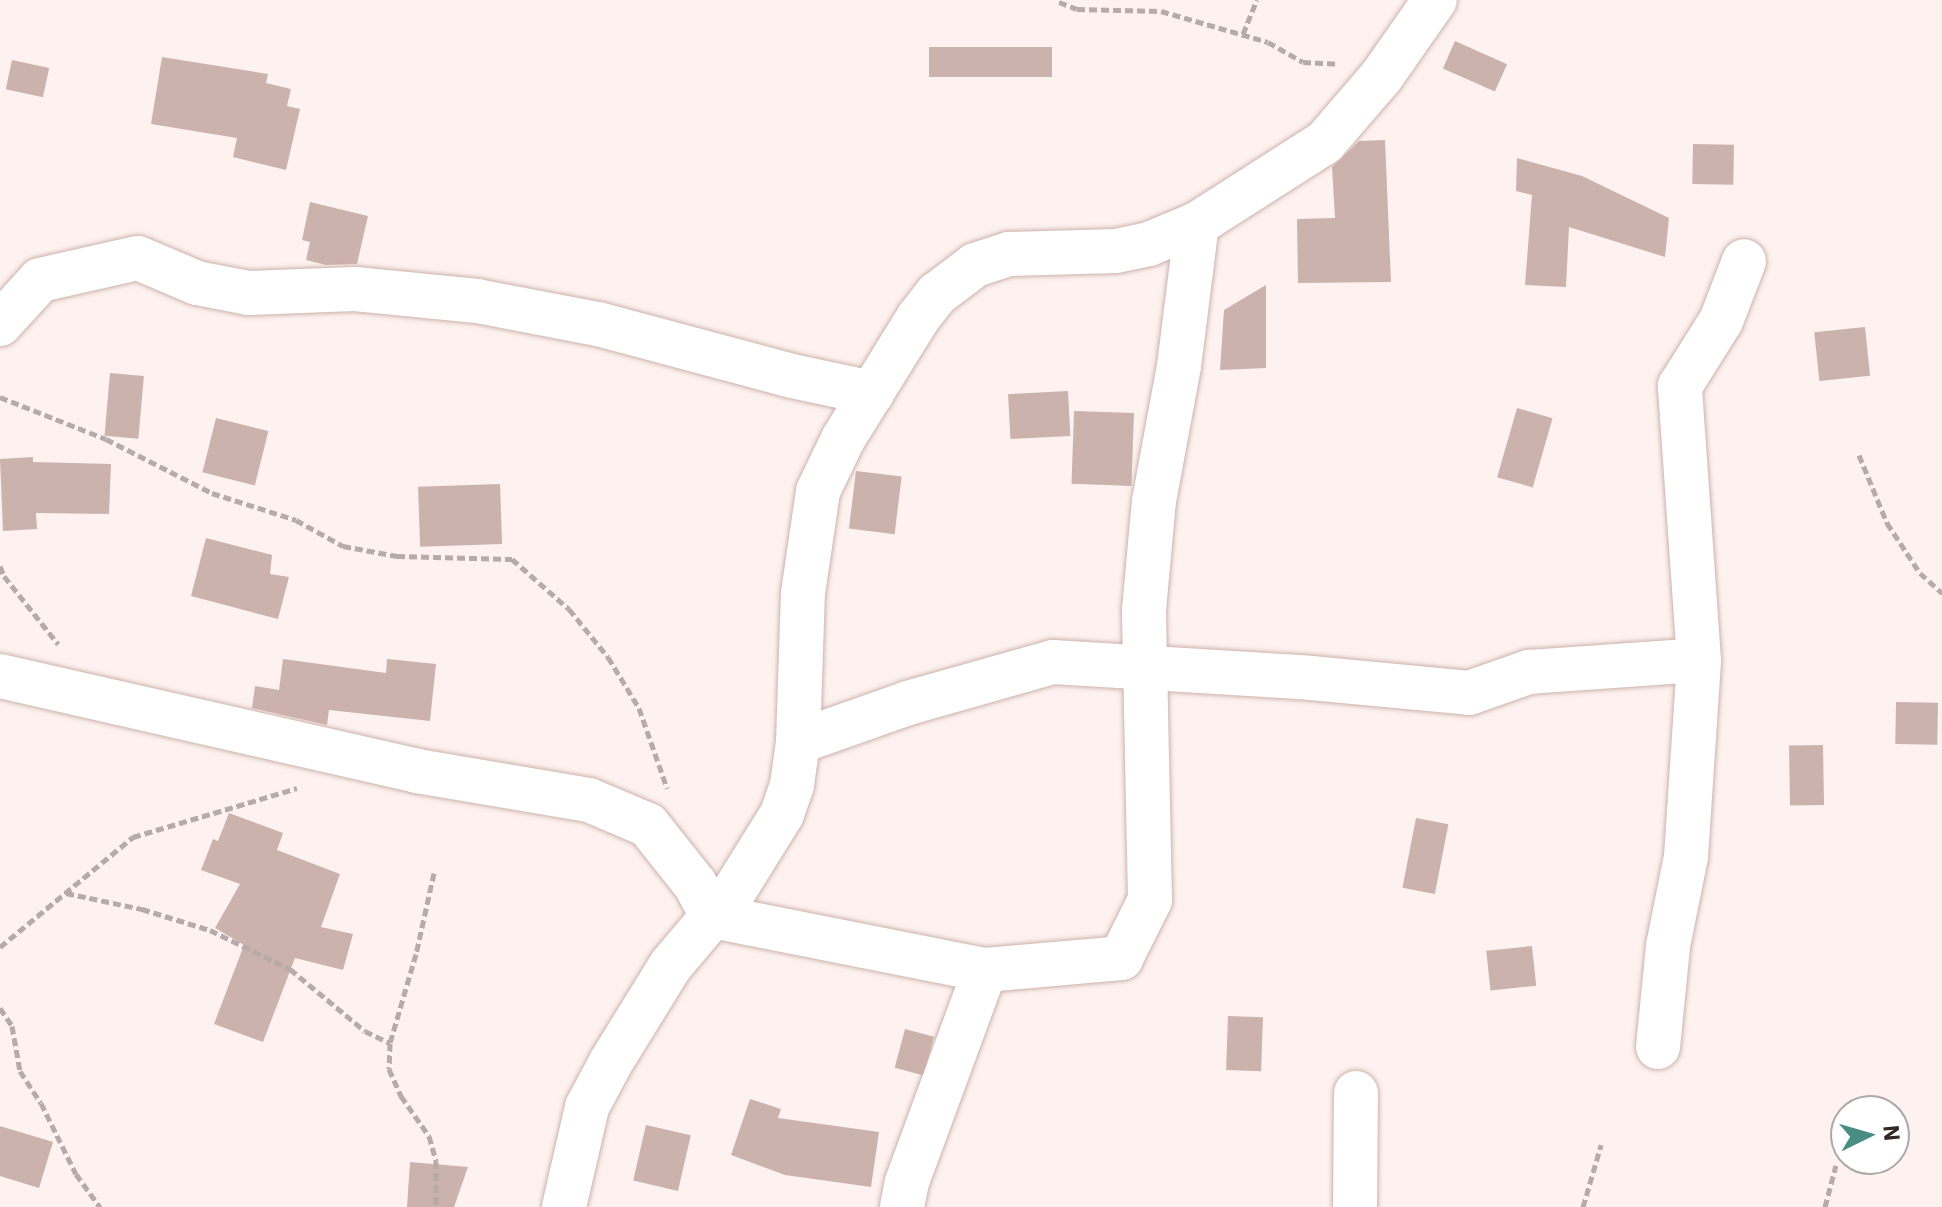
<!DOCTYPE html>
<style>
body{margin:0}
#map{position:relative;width:1942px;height:1207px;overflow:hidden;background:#fdf2ef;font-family:"IBM Plex Sans",sans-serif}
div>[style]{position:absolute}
.building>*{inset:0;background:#ccb2ac;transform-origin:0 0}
.path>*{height:5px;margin-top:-2.5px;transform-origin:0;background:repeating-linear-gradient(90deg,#b6aba8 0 8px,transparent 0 12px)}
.roads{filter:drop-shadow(0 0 2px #ccb2ab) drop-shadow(0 0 2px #ccb2ab)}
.minor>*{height:44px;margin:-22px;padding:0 22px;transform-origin:22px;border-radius:22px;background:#fff}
span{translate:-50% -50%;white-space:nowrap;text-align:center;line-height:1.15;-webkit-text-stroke:7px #fff;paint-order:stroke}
.north{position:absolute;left:1830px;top:1095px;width:80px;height:80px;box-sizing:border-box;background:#fff;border:2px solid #ada9a8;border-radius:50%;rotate:85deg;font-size:22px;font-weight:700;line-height:32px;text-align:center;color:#322825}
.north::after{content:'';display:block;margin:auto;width:28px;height:36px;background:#488e85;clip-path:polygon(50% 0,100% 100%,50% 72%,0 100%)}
</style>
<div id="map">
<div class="building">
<i style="left:1455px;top:41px;width:57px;height:30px;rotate:24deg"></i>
<i style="left:1052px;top:47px;width:30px;height:123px;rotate:90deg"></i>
<i style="clip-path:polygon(162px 57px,268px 74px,266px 83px,291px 89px,287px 106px,300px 109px,286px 170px,233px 157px,237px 138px,151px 124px)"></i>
<i style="left:12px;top:60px;width:38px;height:30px;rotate:12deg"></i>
<i style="clip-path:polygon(1385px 140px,1391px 282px,1298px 283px,1297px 219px,1335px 218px,1332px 167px,1359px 141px)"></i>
<i style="left:1693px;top:144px;width:41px;height:40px;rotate:1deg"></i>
<i style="clip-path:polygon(1517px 158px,1582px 176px,1669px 218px,1665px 257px,1569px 227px,1566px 287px,1525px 285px,1532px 195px,1516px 191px)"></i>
<i style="clip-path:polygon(310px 202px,368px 216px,357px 264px,326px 265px,306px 260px,310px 242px,302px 240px)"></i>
<i style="clip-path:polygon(1266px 285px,1266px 368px,1220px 370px,1224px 310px)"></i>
<i style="left:1865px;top:327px;width:49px;height:51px;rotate:84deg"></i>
<i style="left:110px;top:373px;width:34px;height:63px;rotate:5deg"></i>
<i style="left:1068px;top:391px;width:45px;height:60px;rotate:87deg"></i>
<i style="left:1517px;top:408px;width:37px;height:72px;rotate:16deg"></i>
<i style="left:1134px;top:413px;width:73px;height:60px;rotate:92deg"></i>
<i style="left:216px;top:418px;width:54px;height:56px;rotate:14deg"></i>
<i style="clip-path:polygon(33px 457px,33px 462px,111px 464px,109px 514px,36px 513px,37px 529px,3px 531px,0 459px)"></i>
<i style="left:856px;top:471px;width:46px;height:58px;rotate:7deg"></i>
<i style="left:500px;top:484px;width:60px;height:82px;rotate:88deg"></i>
<i style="clip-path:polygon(206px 538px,272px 555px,270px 574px,289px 577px,278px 619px,191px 596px)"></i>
<i style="clip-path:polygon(283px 659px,386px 673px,387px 659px,436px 664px,430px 721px,329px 710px,327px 725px,252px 708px,255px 686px,279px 690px)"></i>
<i style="left:1896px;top:702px;width:42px;height:42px;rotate:1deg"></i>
<i style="left:1823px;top:745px;width:60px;height:34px;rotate:89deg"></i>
<i style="clip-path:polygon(229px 813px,283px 833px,277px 850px,340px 874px,321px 927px,353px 934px,343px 970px,295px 958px,263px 1042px,214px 1024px,244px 945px,215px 928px,240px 884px,201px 870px,213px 839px,218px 841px)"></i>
<i style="left:1416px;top:818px;width:33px;height:71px;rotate:11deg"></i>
<i style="left:1532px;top:946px;width:40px;height:46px;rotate:84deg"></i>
<i style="left:1228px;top:1016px;width:35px;height:54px;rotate:2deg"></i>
<i style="left:905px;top:1029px;width:30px;height:40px;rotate:15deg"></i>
<i style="clip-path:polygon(750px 1099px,781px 1109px,778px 1118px,879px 1132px,871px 1187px,785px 1175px,731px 1155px)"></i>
<i style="left:646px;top:1125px;width:46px;height:57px;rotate:13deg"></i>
<i style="clip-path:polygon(0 1126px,53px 1142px,39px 1188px,0 1176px)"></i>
<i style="clip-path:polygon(410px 1162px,468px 1167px,454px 1207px,407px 1207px)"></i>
</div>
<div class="path">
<i style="left:1059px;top:2px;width:19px;rotate:21deg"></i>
<i style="left:1077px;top:9px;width:84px;rotate:1.4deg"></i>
<i style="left:1161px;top:11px;width:111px;rotate:16.2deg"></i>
<i style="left:1268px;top:42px;width:40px;rotate:29.7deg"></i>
<i style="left:1303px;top:62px;width:35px;rotate:3deg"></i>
<i style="left:1243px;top:34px;width:37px;rotate:-68deg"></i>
<i style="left:0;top:397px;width:114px;rotate:21.6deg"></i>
<i style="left:106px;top:439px;width:119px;rotate:27deg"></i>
<i style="left:212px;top:493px;width:88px;rotate:17.8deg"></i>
<i style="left:296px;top:520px;width:54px;rotate:29deg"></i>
<i style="left:343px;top:546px;width:55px;rotate:10.5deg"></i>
<i style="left:397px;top:556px;width:115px;rotate:1.5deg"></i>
<i style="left:512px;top:559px;width:76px;rotate:41.3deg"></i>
<i style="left:569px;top:609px;width:62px;rotate:50.9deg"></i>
<i style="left:608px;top:657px;width:60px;rotate:58.7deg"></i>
<i style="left:639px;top:708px;width:85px;rotate:70.7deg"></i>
<i style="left:1859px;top:455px;width:74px;rotate:67.6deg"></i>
<i style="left:1887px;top:523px;width:60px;rotate:56.6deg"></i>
<i style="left:1920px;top:573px;width:30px;rotate:42deg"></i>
<i style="left:0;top:566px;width:11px;rotate:68deg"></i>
<i style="left:4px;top:576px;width:87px;rotate:51.5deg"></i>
<i style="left:434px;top:873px;width:83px;rotate:102.5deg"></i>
<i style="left:416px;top:954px;width:93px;rotate:106.3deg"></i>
<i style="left:390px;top:1043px;width:26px;rotate:92deg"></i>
<i style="left:389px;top:1069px;width:30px;rotate:66deg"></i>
<i style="left:401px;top:1096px;width:49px;rotate:55deg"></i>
<i style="left:429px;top:1136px;width:26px;rotate:74deg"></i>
<i style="left:436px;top:1161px;width:46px;rotate:90deg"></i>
<i style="left:66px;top:893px;width:78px;rotate:11.9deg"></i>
<i style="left:142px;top:909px;width:71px;rotate:17.2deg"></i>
<i style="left:210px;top:930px;width:89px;rotate:26deg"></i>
<i style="left:290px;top:969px;width:97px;rotate:39.6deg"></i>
<i style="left:365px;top:1031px;width:28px;rotate:26deg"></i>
<i style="left:0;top:947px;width:173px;rotate:-39.6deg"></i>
<i style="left:133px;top:837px;width:171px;rotate:-16.6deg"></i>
<i style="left:0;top:1008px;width:22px;rotate:56deg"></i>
<i style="left:12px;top:1026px;width:46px;rotate:79.9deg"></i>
<i style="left:20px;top:1071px;width:38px;rotate:57deg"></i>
<i style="left:41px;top:1103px;width:79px;rotate:63.8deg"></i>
<i style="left:76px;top:1174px;width:41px;rotate:54deg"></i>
<i style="left:1583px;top:1207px;width:65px;rotate:-73.8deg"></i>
<i style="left:1825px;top:1207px;width:43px;rotate:-75.3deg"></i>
</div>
<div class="roads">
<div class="minor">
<i style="left:0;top:324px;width:59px;rotate:-47.7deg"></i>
<i style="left:40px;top:280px;width:100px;rotate:-12.7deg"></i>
<i style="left:138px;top:258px;width:64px;rotate:23deg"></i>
<i style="left:197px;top:283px;width:53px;rotate:10.9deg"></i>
<i style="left:249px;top:293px;width:106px;rotate:-2.2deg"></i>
<i style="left:355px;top:289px;width:123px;rotate:5.6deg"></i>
<i style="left:477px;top:301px;width:123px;rotate:10.8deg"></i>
<i style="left:598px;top:324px;width:201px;rotate:15deg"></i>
<i style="left:792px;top:376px;width:82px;rotate:12deg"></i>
<i style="left:0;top:676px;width:428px;rotate:12.8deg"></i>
<i style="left:417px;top:771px;width:174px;rotate:9.6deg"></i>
<i style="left:589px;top:800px;width:64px;rotate:23deg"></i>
<i style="left:648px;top:825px;width:75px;rotate:51.5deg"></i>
<i style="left:695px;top:884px;width:36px;rotate:62deg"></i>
<i style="left:712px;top:916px;width:278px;rotate:11.2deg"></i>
<i style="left:985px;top:970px;width:137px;rotate:-5deg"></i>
<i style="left:1121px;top:958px;width:65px;rotate:-63.4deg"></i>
<i style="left:1150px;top:900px;width:290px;rotate:-91.2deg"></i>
<i style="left:1144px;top:610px;width:109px;rotate:-84.8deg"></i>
<i style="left:1154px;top:501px;width:137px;rotate:-79.5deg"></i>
<i style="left:1179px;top:366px;width:143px;rotate:-82.8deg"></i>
<i style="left:798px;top:742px;width:117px;rotate:-19.5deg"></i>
<i style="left:908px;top:703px;width:151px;rotate:-15.8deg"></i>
<i style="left:1053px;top:662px;width:258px;rotate:3.5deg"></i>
<i style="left:1311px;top:678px;width:159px;rotate:5.4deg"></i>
<i style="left:1469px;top:693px;width:64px;rotate:-19.3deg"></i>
<i style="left:1529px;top:672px;width:170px;rotate:-4deg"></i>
<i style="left:1658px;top:1047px;width:101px;rotate:-84.3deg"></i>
<i style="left:1668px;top:946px;width:91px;rotate:-78.6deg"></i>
<i style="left:1686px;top:857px;width:197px;rotate:-86.2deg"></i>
<i style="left:1699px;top:660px;width:275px;rotate:-94deg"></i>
<i style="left:1680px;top:386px;width:77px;rotate:-57.8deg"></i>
<i style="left:1721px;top:321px;width:64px;rotate:-69deg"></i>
<i style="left:564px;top:1207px;width:103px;rotate:-77deg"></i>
<i style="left:587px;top:1107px;width:51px;rotate:-61.9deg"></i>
<i style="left:611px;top:1062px;width:114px;rotate:-58.3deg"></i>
<i style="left:671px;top:965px;width:101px;rotate:-49.8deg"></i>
<i style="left:736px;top:888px;width:87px;rotate:-58.1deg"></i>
<i style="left:782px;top:814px;width:31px;rotate:-71deg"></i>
<i style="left:792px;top:785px;width:43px;rotate:-82.1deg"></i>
<i style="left:798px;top:742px;width:149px;rotate:-88.1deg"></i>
<i style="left:803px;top:593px;width:103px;rotate:-81.6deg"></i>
<i style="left:818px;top:491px;width:58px;rotate:-64.3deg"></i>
<i style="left:843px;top:439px;width:142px;rotate:-58.2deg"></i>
<i style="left:918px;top:318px;width:31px;rotate:-52deg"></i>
<i style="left:937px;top:294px;width:48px;rotate:-37.3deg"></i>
<i style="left:975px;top:265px;width:36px;rotate:-18deg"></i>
<i style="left:1009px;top:254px;width:107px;rotate:-1.6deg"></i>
<i style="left:1116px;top:251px;width:34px;rotate:-12deg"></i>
<i style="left:1149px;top:244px;width:52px;rotate:-22.6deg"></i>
<i style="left:1197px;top:224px;width:152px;rotate:-32.6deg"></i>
<i style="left:1325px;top:142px;width:86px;rotate:-49.3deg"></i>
<i style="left:1381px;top:77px;width:94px;rotate:-55deg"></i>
<i style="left:902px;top:1207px;width:25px;rotate:-79deg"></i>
<i style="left:907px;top:1182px;width:226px;rotate:-69.8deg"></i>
<i style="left:1355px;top:1207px;width:114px;rotate:-89.5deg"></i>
</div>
</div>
<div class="north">N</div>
</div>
